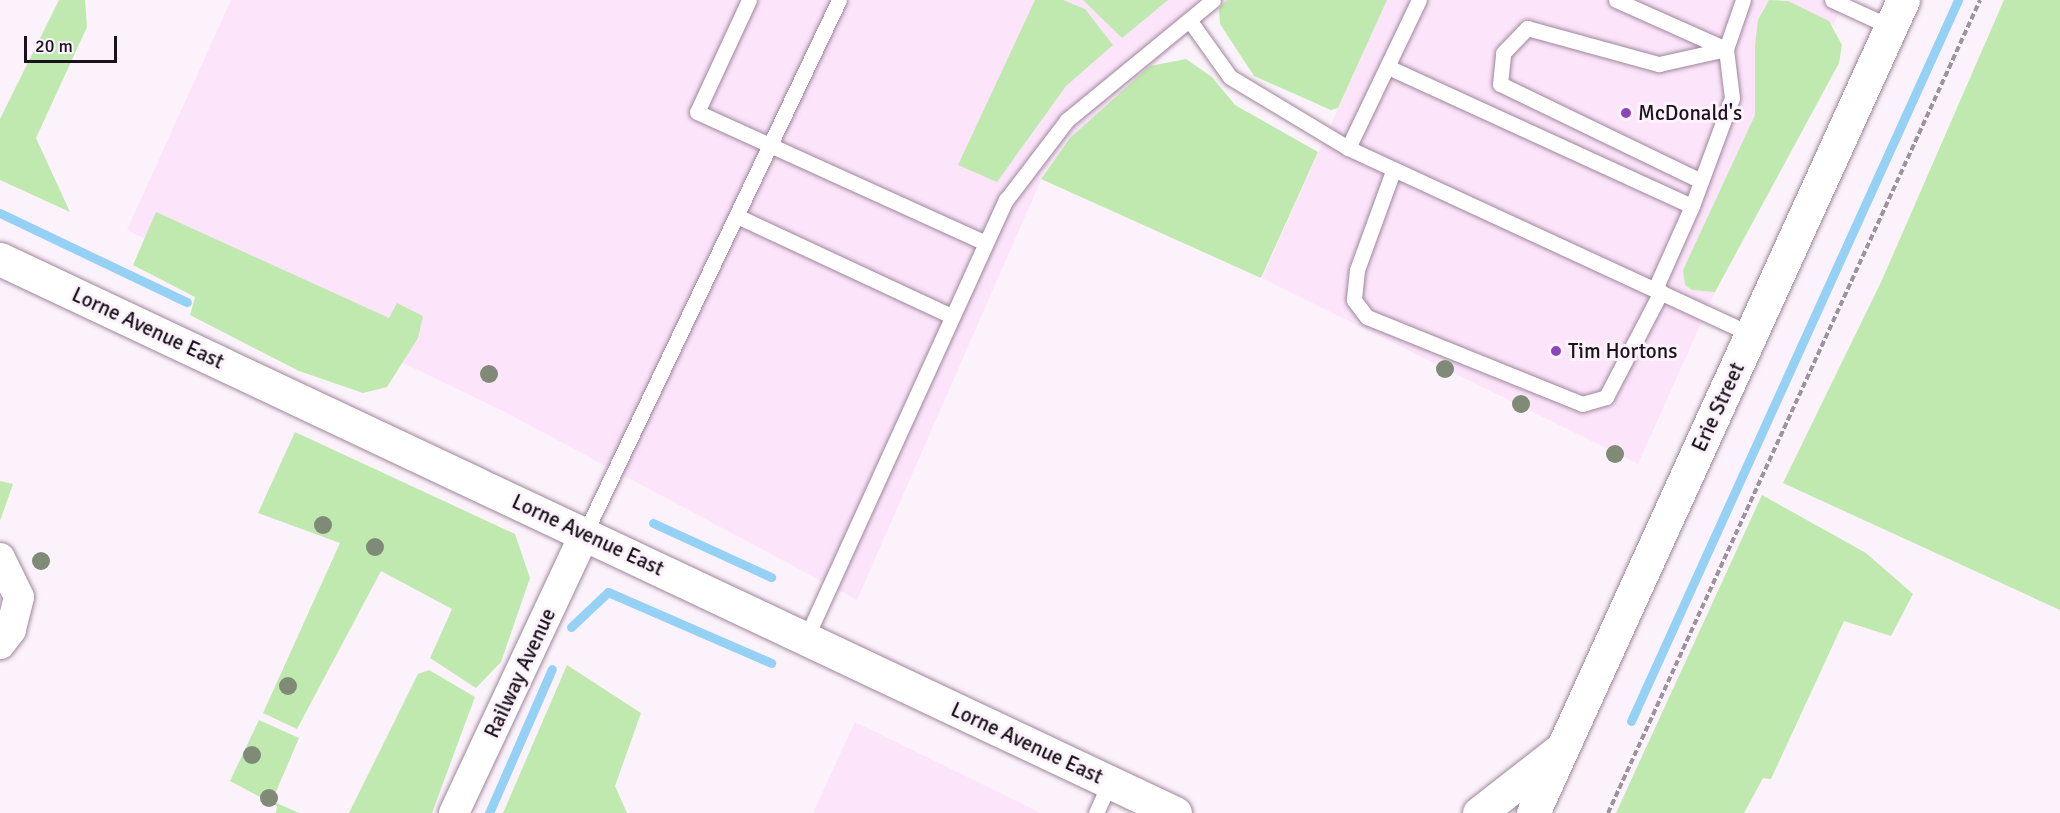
<!DOCTYPE html>
<style>
body{margin:0}
#map{position:relative;width:2060px;height:813px;overflow:hidden;background:#fcf2fb;font-family:Signika,sans-serif}
div>[style]{position:absolute}
.built>*{inset:0;background:#fce4fa}
.green>*{inset:0;background:#bfe9ae}
.stream>*{height:9px;margin:-4.5px;padding:0 4.5px;transform-origin:4.5px;border-radius:4.5px;background:#95d1f5}
.path>*{height:4px;margin-top:-2px;transform-origin:0;background:repeating-linear-gradient(90deg,#9c939c 0 6px,transparent 0 9px)}
.roads{filter:drop-shadow(0 0 2px #9d879b) drop-shadow(0 0 2px #9d879b)}
.lane>*{height:15px;margin:-7.5px;padding:0 7.5px;transform-origin:7.5px;border-radius:7.5px;background:#fff}
.street>*{height:30px;margin:-15px;padding:0 15px;transform-origin:15px;border-radius:15px;background:#fff}
.secondary>*{height:33px;margin:-16.5px;padding:0 16.5px;transform-origin:16.5px;border-radius:16.5px;background:#fff}
.primary>*{height:33px;margin:-16.5px;padding:0 16.5px;transform-origin:16.5px;border-radius:16.5px;background:#fff}
.trees>*{width:18px;height:18px;margin:-9px;border-radius:50%;background:#7f8b76}
.dots>*{width:16px;height:16px;translate:-50% -50%;box-sizing:border-box;border:3px solid #fcf2fb;border-radius:50%}
span{translate:-50% -50%;white-space:nowrap;text-align:center;line-height:1.15;-webkit-text-stroke:6px #fcf2fb;paint-order:stroke}
.poi-label{font-size:21px;color:#1b131b}
.left{translate:0 -50%;text-align:left}
.street-label{font-size:21px;color:#1b131b}
.scale{position:absolute;left:24px;top:36px;width:93px;height:27px;box-sizing:border-box;border:3px solid #1b131b;border-top:0;padding-left:8px;font-size:18px;line-height:21px;white-space:nowrap;color:#1b131b;-webkit-text-stroke:4px #fcf2fb;paint-order:stroke}
</style>
<div id="map">
<div class="built">
<i style="clip-path:polygon(231px 0,1227px 0,1070px 138px,1044px 173px,857px 600px,503px 411px,127px 230px)"></i>
<i style="clip-path:polygon(1387px 0,1770px 0,1763px 9px,1755px 115px,1683px 270px,1685px 285px,1692px 290px,1715px 292px,1638px 464px,1262px 278px)"></i>
<i style="clip-path:polygon(1785px 0,1845px 0,1833px 26px)"></i>
<i style="clip-path:polygon(855px 722px,1041px 813px,813px 813px)"></i>
</div>
<div class="green">
<i style="clip-path:polygon(59px 0,85px 0,87px 27px,36px 138px,70px 212px,0 180px,0 119px)"></i>
<i style="clip-path:polygon(1035px 0,1063px 0,1085px 9px,1113px 45px,1066px 86px,997px 182px,958px 165px)"></i>
<i style="clip-path:polygon(1083px 0,1168px 0,1122px 38px)"></i>
<i style="clip-path:polygon(1227px 0,1387px 0,1338px 108px,1331px 110px,1254px 76px,1220px 24px,1219px 8px)"></i>
<i style="clip-path:polygon(1769px 0,1788px 1px,1829px 21px,1842px 45px,1839px 63px,1715px 292px,1692px 290px,1685px 285px,1683px 270px,1755px 115px,1755px 46px,1758px 20px)"></i>
<i style="clip-path:polygon(2004px 0,2060px 0,2060px 610px,1783px 483px,1882px 280px)"></i>
<i style="clip-path:polygon(1186px 59px,1212px 77px,1235px 105px,1318px 152px,1261px 278px,1041px 179px,1070px 138px,1150px 66px)"></i>
<i style="clip-path:polygon(156px 212px,389px 318px,397px 303px,423px 316px,418px 338px,387px 387px,363px 393px,299px 371px,190px 315px,195px 297px,133px 265px)"></i>
<i style="clip-path:polygon(295px 432px,515px 534px,530px 578px,501px 662px,476px 688px,430px 658px,452px 609px,381px 571px,297px 729px,263px 713px,340px 543px,258px 513px)"></i>
<i style="clip-path:polygon(0 481px,13px 484px,0 521px)"></i>
<i style="clip-path:polygon(1762px 495px,1866px 553px,1913px 594px,1891px 636px,1844px 621px,1771px 779px,1763px 778px,1744px 813px,1616px 813px)"></i>
<i style="clip-path:polygon(567px 665px,641px 713px,615px 786px,627px 813px,503px 813px)"></i>
<i style="clip-path:polygon(429px 670px,475px 697px,432px 813px,349px 813px,418px 674px)"></i>
<i style="clip-path:polygon(259px 720px,299px 738px,272px 801px,299px 813px,276px 813px,277px 806px,230px 781px)"></i>
</div>
<div class="stream">
<i style="left:0;top:213px;width:207px;rotate:25.5deg"></i>
<i style="left:653px;top:523px;width:130px;rotate:24.6deg"></i>
<i style="left:571px;top:627px;width:51px;rotate:-43.4deg"></i>
<i style="left:608px;top:592px;width:178px;rotate:23.5deg"></i>
<i style="left:1631px;top:721px;width:792px;rotate:-65.6deg"></i>
<i style="left:489px;top:813px;width:157px;rotate:-66.4deg"></i>
</div>
<div class="path">
<i style="left:1608px;top:813px;width:894px;rotate:-65.41deg"></i>
</div>
<div class="roads">
<div class="lane">
<i style="left:749px;top:0;width:123px;rotate:114.9deg"></i>
<i style="left:697px;top:112px;width:315px;rotate:24.4deg"></i>
<i style="left:1616px;top:0;width:120px;rotate:24deg"></i>
<i style="left:1832px;top:0;width:65px;rotate:24.6deg"></i>
<i style="left:1190px;top:21px;width:69px;rotate:54.5deg"></i>
<i style="left:1230px;top:77px;width:138px;rotate:31deg"></i>
<i style="left:1348px;top:148px;width:445px;rotate:24.8deg"></i>
<i style="left:1388px;top:67px;width:334px;rotate:24.6deg"></i>
<i style="left:1692px;top:206px;width:91px;rotate:114deg"></i>
<i style="left:1348px;top:148px;width:164px;rotate:-64.4deg"></i>
<i style="left:1393px;top:171px;width:105px;rotate:110deg"></i>
<i style="left:1357px;top:270px;width:30px;rotate:96deg"></i>
<i style="left:1354px;top:300px;width:21px;rotate:53deg"></i>
<i style="left:1367px;top:317px;width:232px;rotate:22deg"></i>
<i style="left:1582px;top:404px;width:25px;rotate:-16deg"></i>
<i style="left:1606px;top:397px;width:119px;rotate:-62.4deg"></i>
<i style="left:1701px;top:181px;width:223px;rotate:-154.2deg"></i>
<i style="left:1500px;top:84px;width:31px;rotate:-84deg"></i>
<i style="left:1503px;top:53px;width:35px;rotate:-46deg"></i>
<i style="left:1527px;top:28px;width:137px;rotate:15.3deg"></i>
<i style="left:1659px;top:64px;width:69px;rotate:-12.6deg"></i>
<i style="left:1692px;top:206px;width:115px;rotate:-69.7deg"></i>
<i style="left:1732px;top:98px;width:49px;rotate:-97deg"></i>
<i style="left:1726px;top:49px;width:52px;rotate:-70.9deg"></i>
<i style="left:739px;top:217px;width:232px;rotate:25deg"></i>
<i style="left:585px;top:533px;width:590px;rotate:-64.52deg"></i>
<i style="left:806px;top:638px;width:482px;rotate:-65.5deg"></i>
<i style="left:1006px;top:200px;width:101px;rotate:-52.7deg"></i>
<i style="left:1067px;top:120px;width:189px;rotate:-39.4deg"></i>
<i style="left:1096px;top:813px;width:34px;rotate:-66deg"></i>
</div>
<div class="street">
<i style="left:0;top:558px;width:43px;rotate:64deg"></i>
<i style="left:19px;top:597px;width:34px;rotate:104deg"></i>
<i style="left:11px;top:630px;width:18px;rotate:128deg"></i>
<i style="left:454px;top:813px;width:309px;rotate:-64.9deg"></i>
</div>
<div class="secondary">
<i style="left:0;top:259px;width:1299px;rotate:25.24deg"></i>
</div>
<div class="primary">
<i style="left:1479px;top:813px;width:99px;rotate:-38deg"></i>
<i style="left:1533px;top:813px;width:893px;rotate:-65.53deg"></i>
</div>
</div>
<div class="trees">
<i style="left:1445px;top:369px"></i>
<i style="left:489px;top:374px"></i>
<i style="left:1521px;top:404px"></i>
<i style="left:1615px;top:454px"></i>
<i style="left:323px;top:525px"></i>
<i style="left:375px;top:547px"></i>
<i style="left:41px;top:561px"></i>
<i style="left:288px;top:686px"></i>
<i style="left:252px;top:755px"></i>
<i style="left:269px;top:798px"></i>
</div>
<div class="dots">
<i style="left:1626px;top:113px;background:#8d46b9"></i>
<i style="left:1556px;top:351px;background:#8d46b9"></i>
</div>
<div class="poi-label">
<span class="left" style="left:1638px;top:113px">McDonald's</span>
<span class="left" style="left:1568px;top:351px">Tim Hortons</span>
</div>
<div class="street-label">
<span style="left:148px;top:328px;rotate:25deg">Lorne Avenue East</span>
<span style="left:1718px;top:407px;rotate:-65deg">Erie Street</span>
<span style="left:588px;top:535px;rotate:25deg">Lorne Avenue East</span>
<span style="left:520px;top:673px;rotate:-65deg">Railway Avenue</span>
<span style="left:1027px;top:743px;rotate:25deg">Lorne Avenue East</span>
</div>
<div class="scale">20 m</div>
</div>
